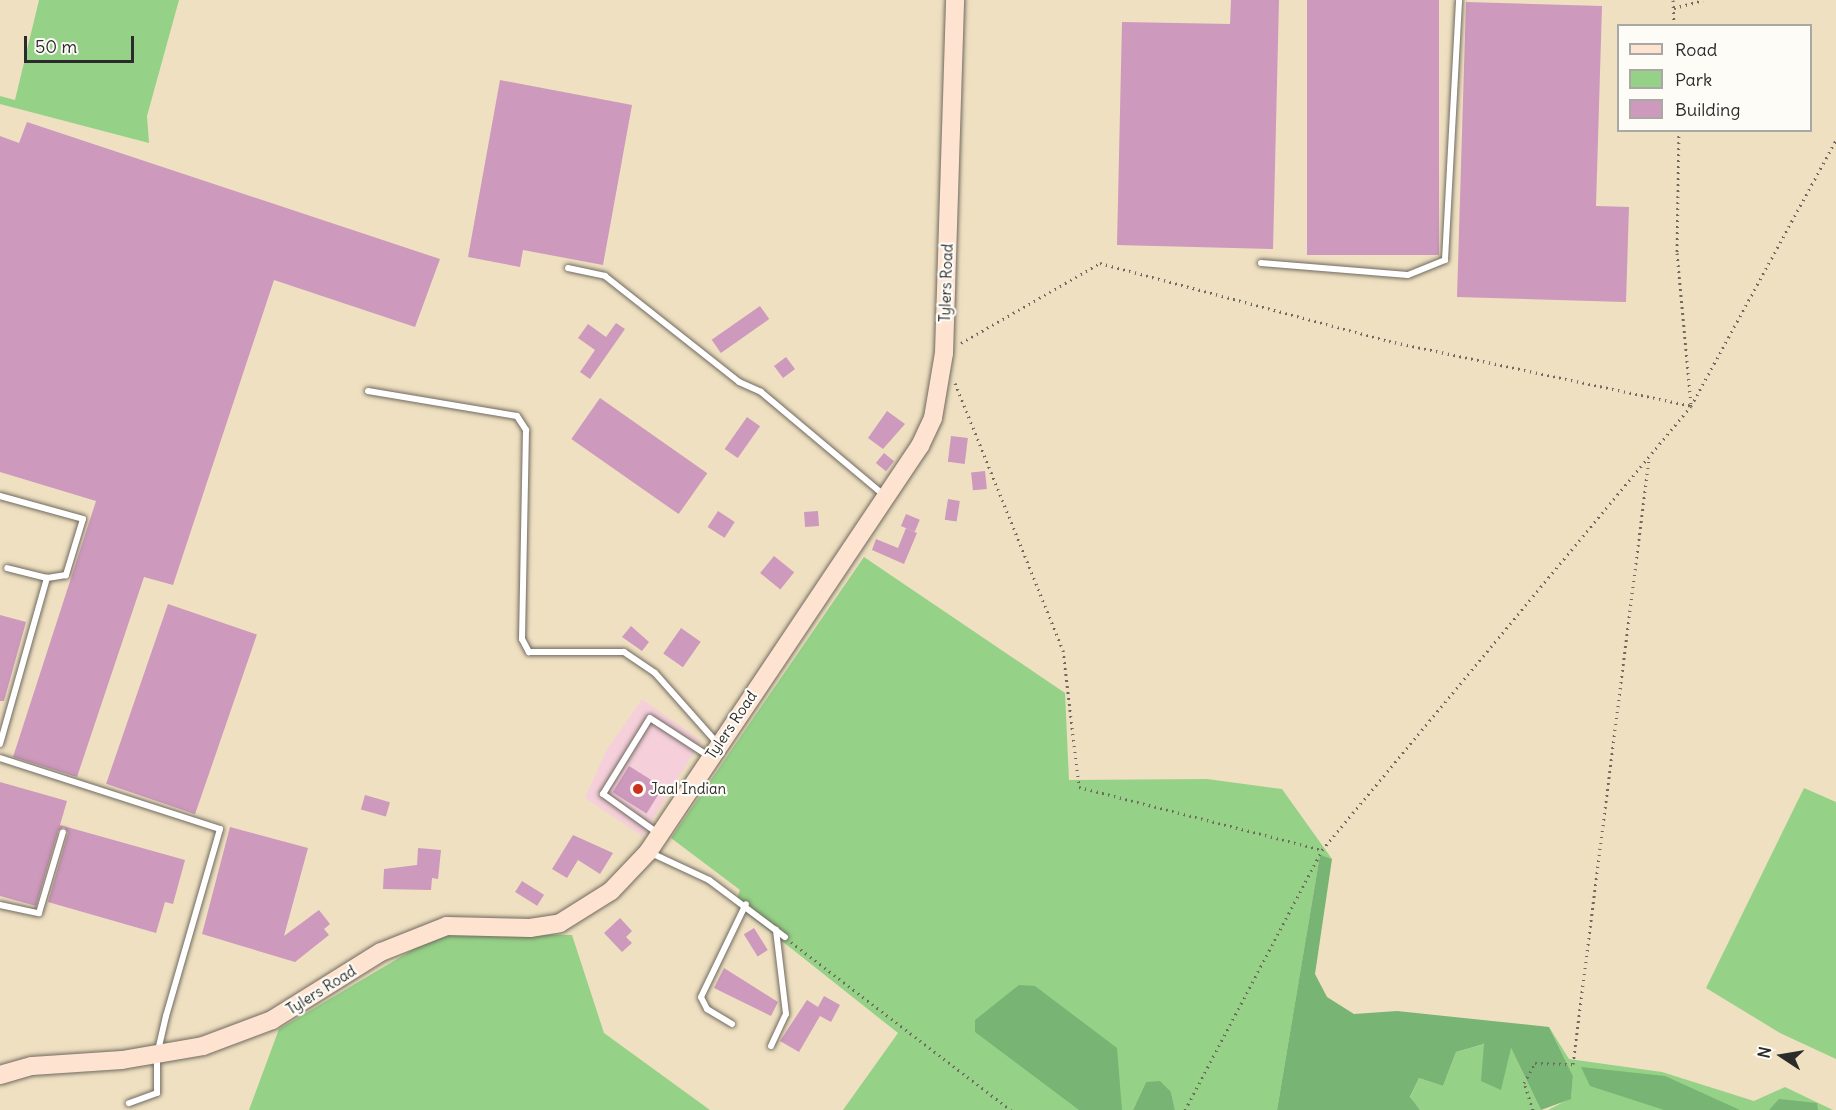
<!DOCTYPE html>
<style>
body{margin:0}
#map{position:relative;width:1836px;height:1110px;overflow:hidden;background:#efe0c1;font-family:Delius,sans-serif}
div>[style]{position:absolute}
.built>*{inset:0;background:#f5cfda}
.green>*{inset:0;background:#95d287}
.forest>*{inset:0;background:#78b474}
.building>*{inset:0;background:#cd99bc;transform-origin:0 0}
.path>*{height:3px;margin-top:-1.5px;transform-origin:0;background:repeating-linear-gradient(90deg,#706a60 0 1.5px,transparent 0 6px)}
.roads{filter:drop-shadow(0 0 2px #706a60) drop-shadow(0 0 2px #706a60)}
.lane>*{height:6px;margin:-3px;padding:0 3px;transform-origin:3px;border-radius:3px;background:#fff}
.secondary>*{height:18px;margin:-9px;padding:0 9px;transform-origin:9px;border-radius:9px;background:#fee3d1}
.dots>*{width:16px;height:16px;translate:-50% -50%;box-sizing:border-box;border:3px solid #fdfcf7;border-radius:50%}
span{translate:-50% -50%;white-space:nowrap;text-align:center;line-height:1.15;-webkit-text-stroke:4.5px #fdfcf7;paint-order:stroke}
.street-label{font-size:15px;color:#2b2b2b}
.poi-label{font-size:15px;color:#2b2b2b}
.left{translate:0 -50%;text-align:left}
.legend{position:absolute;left:1617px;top:24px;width:195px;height:108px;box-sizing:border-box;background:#fdfcf7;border:2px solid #a9a8a5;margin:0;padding:8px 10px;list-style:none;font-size:18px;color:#2b2b2b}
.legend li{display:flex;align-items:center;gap:12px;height:30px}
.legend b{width:30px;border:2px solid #a9a8a5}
.north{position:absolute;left:1752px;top:1026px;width:60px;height:60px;-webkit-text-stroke:4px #fdfcf7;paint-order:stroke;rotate:282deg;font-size:16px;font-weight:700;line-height:24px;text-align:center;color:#2b2b2b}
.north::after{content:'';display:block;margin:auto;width:21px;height:27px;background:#2b2b2b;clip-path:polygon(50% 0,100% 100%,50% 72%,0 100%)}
.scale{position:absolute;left:24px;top:36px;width:110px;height:27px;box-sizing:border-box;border:3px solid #2b2b2b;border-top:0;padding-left:8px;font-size:18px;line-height:21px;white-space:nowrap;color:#2b2b2b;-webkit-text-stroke:4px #fdfcf7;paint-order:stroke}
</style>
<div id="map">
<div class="built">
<i style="clip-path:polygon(642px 699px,701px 741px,642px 836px,585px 798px,606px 751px)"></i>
</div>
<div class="green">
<i style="clip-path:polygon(39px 0,179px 0,147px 116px,149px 143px,0 104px,0 96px,15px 100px)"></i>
<i style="clip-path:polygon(864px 557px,1065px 693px,1069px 780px,1207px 779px,1282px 789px,1332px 859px,1320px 856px,1277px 1110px,1175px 1110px,1171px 1092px,1146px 1082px,1133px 1110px,843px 1110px,898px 1033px,735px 904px,740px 890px,671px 838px)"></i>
<i style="clip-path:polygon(1804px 788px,1836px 802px,1836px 1059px,1780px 1033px,1706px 988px)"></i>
<i style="clip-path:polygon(472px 934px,572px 935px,604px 1033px,710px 1110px,249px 1110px,279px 1029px,436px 936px)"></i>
<i style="clip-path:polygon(1549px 1027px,1569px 1059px,1662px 1072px,1754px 1101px,1785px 1087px,1833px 1110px,1548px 1110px,1571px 1098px,1573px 1076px)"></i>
<i style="clip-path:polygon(1485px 1044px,1511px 1048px,1541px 1110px,1420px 1110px,1410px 1098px,1419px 1078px,1443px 1086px,1456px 1052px)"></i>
</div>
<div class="forest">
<i style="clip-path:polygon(1320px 855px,1332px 859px,1315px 974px,1327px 997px,1354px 1014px,1397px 1011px,1549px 1027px,1573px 1076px,1571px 1099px,1541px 1110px,1511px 1048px,1501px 1090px,1481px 1081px,1484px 1044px,1456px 1052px,1443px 1086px,1419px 1078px,1410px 1097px,1420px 1110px,1277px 1110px)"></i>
<i style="clip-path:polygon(1019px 985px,1035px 986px,1117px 1048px,1122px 1110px,1079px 1110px,975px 1032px,975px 1020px)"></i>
<i style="clip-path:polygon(1581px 1067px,1665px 1076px,1740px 1110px,1664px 1110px,1590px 1086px)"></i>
<i style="clip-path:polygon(1160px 1081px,1171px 1092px,1175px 1110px,1133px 1110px,1146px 1082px)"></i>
<i style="clip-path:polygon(1779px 1099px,1817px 1103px,1818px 1110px,1769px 1110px)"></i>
</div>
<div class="building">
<i style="clip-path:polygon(1231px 0,1279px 0,1273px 249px,1117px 245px,1122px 22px,1230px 24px)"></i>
<i style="left:1307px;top:0;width:132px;height:255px"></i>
<i style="clip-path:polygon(1466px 2px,1602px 6px,1596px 206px,1629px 207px,1626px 302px,1457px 297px)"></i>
<i style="clip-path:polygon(500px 80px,632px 105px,603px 265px,523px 250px,520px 267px,468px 257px)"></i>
<i style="clip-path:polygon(27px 122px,440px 259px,415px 327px,274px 280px,173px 585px,144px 577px,77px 777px,13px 757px,96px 501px,0 472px,0 136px,19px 143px)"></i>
<i style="left:760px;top:306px;width:16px;height:59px;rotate:55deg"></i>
<i style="clip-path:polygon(616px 323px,625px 329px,590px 379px,580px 372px,595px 350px,578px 338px,588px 324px,606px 337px)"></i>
<i style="left:786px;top:357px;width:15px;height:15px;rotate:53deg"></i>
<i style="left:600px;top:398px;width:131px;height:50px;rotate:35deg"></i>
<i style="clip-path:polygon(887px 411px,905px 424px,883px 449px,868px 438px)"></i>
<i style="left:747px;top:417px;width:16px;height:39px;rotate:35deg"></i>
<i style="left:951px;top:436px;width:17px;height:26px;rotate:7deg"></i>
<i style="left:884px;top:453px;width:13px;height:13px;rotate:39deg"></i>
<i style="left:985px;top:471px;width:18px;height:14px;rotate:84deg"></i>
<i style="left:948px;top:499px;width:12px;height:21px;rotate:9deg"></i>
<i style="left:718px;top:511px;width:20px;height:19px;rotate:33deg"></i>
<i style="left:818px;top:511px;width:15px;height:14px;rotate:86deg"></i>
<i style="left:906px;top:514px;width:15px;height:13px;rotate:23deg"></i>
<i style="clip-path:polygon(906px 528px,917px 533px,904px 564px,872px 550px,876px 539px,898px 548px)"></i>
<i style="left:774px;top:556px;width:26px;height:22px;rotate:39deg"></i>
<i style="left:168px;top:604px;width:94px;height:190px;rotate:19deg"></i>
<i style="clip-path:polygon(0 615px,26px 622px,4px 701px,0 701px)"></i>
<i style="clip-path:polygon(631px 626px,649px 642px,642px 651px,622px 637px)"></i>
<i style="left:681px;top:628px;width:24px;height:31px;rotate:35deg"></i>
<i style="left:629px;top:766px;width:40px;height:31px;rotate:32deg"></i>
<i style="clip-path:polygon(0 782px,67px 801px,60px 825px,185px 860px,173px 904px,165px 902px,156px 933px,48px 902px,68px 833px,64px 827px,58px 831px,36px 906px,0 896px)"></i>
<i style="left:365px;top:795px;width:26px;height:15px;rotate:16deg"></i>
<i style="clip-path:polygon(230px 827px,308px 848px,284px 936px,319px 910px,330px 924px,324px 929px,329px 935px,295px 962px,202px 934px)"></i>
<i style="clip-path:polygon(573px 835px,613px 853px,600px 874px,578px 860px,567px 878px,552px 869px)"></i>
<i style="clip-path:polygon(418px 848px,441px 850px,438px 879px,432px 878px,431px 890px,383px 889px,384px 869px,417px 865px)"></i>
<i style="left:522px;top:881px;width:26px;height:13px;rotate:32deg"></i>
<i style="clip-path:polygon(620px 918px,632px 931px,626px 937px,632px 943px,622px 952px,604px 933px)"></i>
<i style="left:754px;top:928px;width:26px;height:12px;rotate:58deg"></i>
<i style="clip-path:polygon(724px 968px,778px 1002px,771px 1016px,714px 988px)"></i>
<i style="clip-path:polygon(824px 996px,840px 1005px,831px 1022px,820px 1016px,799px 1052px,780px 1041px,807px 1000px,818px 1007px)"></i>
</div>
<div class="path">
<i style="left:1673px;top:0;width:26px;rotate:88deg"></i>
<i style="left:1674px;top:8px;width:30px;rotate:-15deg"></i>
<i style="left:1679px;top:130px;width:123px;rotate:90.9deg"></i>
<i style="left:1677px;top:253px;width:152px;rotate:84.7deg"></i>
<i style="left:961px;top:343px;width:160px;rotate:-29.9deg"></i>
<i style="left:1100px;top:263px;width:299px;rotate:15.1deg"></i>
<i style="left:1389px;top:341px;width:309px;rotate:12.1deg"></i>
<i style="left:955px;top:383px;width:288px;rotate:68deg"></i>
<i style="left:1063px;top:650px;width:138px;rotate:83.3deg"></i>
<i style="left:1079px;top:787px;width:251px;rotate:14.5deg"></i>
<i style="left:791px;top:942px;width:277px;rotate:37.4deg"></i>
<i style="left:1185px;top:1110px;width:294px;rotate:-62.2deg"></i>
<i style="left:1322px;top:850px;width:577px;rotate:-50.27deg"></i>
<i style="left:1691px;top:406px;width:303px;rotate:-61.4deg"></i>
<i style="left:1533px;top:1110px;width:28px;rotate:-108deg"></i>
<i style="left:1524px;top:1083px;width:23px;rotate:-61deg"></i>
<i style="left:1535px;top:1063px;width:38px;rotate:2deg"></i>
<i style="left:1573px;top:1064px;width:610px;rotate:-82.84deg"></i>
</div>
<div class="roads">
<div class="lane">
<i style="left:1261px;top:263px;width:147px;rotate:4.7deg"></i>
<i style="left:1408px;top:275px;width:40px;rotate:-22deg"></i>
<i style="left:1445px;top:260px;width:260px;rotate:-86.9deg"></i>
<i style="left:568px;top:268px;width:38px;rotate:12deg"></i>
<i style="left:605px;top:276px;width:171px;rotate:38.3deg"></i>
<i style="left:739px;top:382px;width:24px;rotate:24deg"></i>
<i style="left:761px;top:392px;width:162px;rotate:40deg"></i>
<i style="left:368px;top:391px;width:151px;rotate:9.5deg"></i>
<i style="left:517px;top:416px;width:17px;rotate:57deg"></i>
<i style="left:526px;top:430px;width:209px;rotate:91.1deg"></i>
<i style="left:522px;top:639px;width:15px;rotate:62deg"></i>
<i style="left:529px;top:652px;width:95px"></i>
<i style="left:624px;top:652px;width:37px;rotate:34deg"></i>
<i style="left:655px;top:673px;width:95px;rotate:48.4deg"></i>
<i style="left:0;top:496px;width:86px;rotate:15.5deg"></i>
<i style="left:83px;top:519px;width:59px;rotate:106.9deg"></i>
<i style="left:66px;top:575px;width:19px;rotate:171deg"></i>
<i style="left:0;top:744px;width:173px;rotate:-74.2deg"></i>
<i style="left:47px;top:578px;width:41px;rotate:-166deg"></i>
<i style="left:0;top:758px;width:231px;rotate:17.9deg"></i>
<i style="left:220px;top:829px;width:195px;rotate:106.1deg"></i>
<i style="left:166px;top:1016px;width:40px;rotate:103deg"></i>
<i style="left:157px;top:1055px;width:38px;rotate:90deg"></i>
<i style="left:157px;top:1093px;width:30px;rotate:160deg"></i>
<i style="left:659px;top:834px;width:69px;rotate:-144.5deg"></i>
<i style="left:603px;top:794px;width:89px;rotate:-58.3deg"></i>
<i style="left:650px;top:718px;width:72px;rotate:33deg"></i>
<i style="left:651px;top:853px;width:64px;rotate:25deg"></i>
<i style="left:709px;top:880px;width:95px;rotate:36.9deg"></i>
<i style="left:0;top:905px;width:40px;rotate:12deg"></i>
<i style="left:39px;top:913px;width:84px;rotate:-73.5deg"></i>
<i style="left:732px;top:1024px;width:29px;rotate:-149deg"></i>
<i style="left:707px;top:1009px;width:13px;rotate:-117deg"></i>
<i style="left:701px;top:997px;width:103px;rotate:-64.2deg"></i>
<i style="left:771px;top:1046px;width:35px;rotate:-65deg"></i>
<i style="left:786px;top:1014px;width:85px;rotate:-96.8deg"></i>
</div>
<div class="secondary">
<i style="left:0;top:1075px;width:33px;rotate:-16deg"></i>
<i style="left:32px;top:1066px;width:90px;rotate:-3.8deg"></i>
<i style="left:122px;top:1060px;width:82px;rotate:-9.8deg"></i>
<i style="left:203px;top:1046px;width:74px;rotate:-20.6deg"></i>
<i style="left:272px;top:1020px;width:128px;rotate:-32deg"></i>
<i style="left:381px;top:952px;width:71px;rotate:-21.5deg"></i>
<i style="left:447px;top:926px;width:83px;rotate:1.4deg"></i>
<i style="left:530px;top:928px;width:30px;rotate:-9deg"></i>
<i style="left:560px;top:923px;width:60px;rotate:-32.1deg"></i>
<i style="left:611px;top:891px;width:54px;rotate:-46.5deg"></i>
<i style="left:648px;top:852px;width:489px;rotate:-56.2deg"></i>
<i style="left:920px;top:446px;width:31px;rotate:-65deg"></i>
<i style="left:933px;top:418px;width:66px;rotate:-80.4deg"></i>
<i style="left:944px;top:353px;width:353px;rotate:-88.2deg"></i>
</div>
</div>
<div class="dots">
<i style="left:638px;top:789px;background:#c8321e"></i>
</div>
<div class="street-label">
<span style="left:946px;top:283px;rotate:-88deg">Tylers Road</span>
<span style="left:731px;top:725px;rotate:-56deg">Tylers Road</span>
<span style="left:321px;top:990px;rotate:-32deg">Tylers Road</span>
</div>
<div class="poi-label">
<span class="left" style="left:650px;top:789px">Jaal Indian</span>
</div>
<ul class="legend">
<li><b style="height:8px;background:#fee3d1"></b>Road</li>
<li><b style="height:16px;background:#95d287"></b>Park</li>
<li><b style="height:16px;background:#cd99bc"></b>Building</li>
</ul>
<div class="north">N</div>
<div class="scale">50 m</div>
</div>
